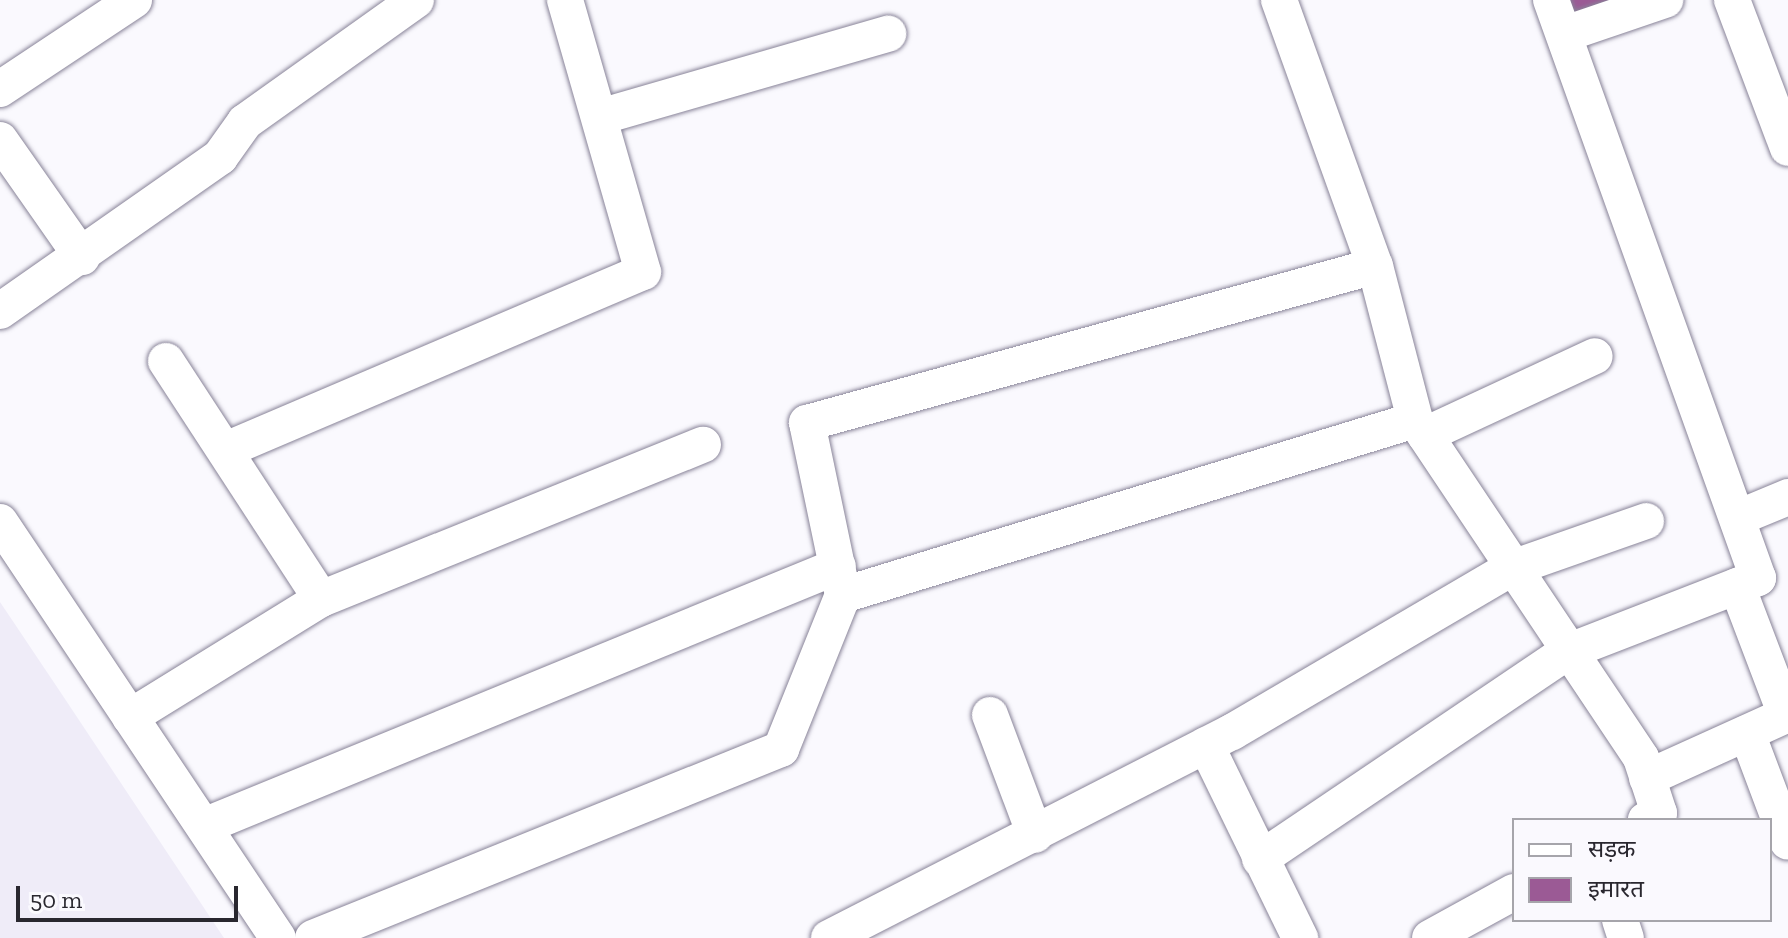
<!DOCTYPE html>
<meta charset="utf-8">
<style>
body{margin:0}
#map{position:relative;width:1788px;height:938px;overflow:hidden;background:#faf9fe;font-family:"Zilla Slab","Noto Sans Devanagari",serif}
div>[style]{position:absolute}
.built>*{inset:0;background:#efecf8}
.building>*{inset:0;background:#9b5a95}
.roads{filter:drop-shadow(0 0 2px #888398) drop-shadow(0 0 2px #888398)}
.minor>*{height:36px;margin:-18px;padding:0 18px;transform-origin:18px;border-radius:18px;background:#fff}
span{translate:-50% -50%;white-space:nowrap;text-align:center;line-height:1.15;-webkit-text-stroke:7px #faf9fe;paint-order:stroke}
.legend{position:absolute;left:1512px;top:818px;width:260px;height:104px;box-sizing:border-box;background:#faf9fe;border:2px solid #a6a5ab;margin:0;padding:10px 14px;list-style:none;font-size:24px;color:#29272f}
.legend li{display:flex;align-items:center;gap:16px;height:40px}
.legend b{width:40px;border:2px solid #a6a5ab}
.scale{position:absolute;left:16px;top:886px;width:222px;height:36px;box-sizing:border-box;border:4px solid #29272f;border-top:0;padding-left:10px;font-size:24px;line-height:28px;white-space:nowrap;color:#29272f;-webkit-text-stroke:6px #faf9fe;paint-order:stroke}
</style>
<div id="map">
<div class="built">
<i style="clip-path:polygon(0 602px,57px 687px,224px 938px,0 938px)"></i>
</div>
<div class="building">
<i style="clip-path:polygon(1566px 0,1616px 0,1571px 16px)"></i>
</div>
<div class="roads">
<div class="minor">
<i style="left:1279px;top:0;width:283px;rotate:70.2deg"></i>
<i style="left:1375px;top:266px;width:159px;rotate:75.4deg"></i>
<i style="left:1415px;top:420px;width:407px;rotate:56.2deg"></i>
<i style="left:1641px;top:758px;width:58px;rotate:71.9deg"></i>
<i style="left:1659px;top:813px;width:15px;rotate:152deg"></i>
<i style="left:1732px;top:0;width:158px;rotate:69.3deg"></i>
<i style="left:1565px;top:34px;width:106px;rotate:-18.8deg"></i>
<i style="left:0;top:89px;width:161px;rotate:-33.6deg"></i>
<i style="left:603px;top:116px;width:297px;rotate:-16.1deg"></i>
<i style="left:0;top:140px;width:143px;rotate:55deg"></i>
<i style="left:0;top:311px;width:269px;rotate:-35deg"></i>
<i style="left:220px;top:157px;width:43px;rotate:-54.5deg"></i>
<i style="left:245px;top:122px;width:210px;rotate:-35.5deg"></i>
<i style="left:166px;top:361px;width:284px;rotate:56.9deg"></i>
<i style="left:1425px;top:435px;width:187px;rotate:-24.9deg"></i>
<i style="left:228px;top:449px;width:451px;rotate:-23.1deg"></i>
<i style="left:643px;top:272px;width:283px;rotate:-106deg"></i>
<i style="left:1740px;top:517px;width:52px;rotate:-22.6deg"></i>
<i style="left:0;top:522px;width:500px;rotate:56.25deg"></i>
<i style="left:843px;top:595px;width:598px;rotate:-17.01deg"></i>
<i style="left:990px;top:715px;width:128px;rotate:69.4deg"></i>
<i style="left:130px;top:717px;width:225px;rotate:-31.7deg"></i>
<i style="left:321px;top:599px;width:412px;rotate:-22deg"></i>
<i style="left:1747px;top:733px;width:116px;rotate:69.4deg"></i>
<i style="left:1206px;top:745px;width:215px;rotate:64deg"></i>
<i style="left:1647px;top:778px;width:153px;rotate:-24.4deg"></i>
<i style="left:1786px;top:715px;width:138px;rotate:-110.8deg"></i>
<i style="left:204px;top:826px;width:685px;rotate:-22.3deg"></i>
<i style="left:1260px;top:859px;width:370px;rotate:-34deg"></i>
<i style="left:1567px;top:652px;width:205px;rotate:-21.2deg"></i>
<i style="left:1758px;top:578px;width:614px;rotate:-109.7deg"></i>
<i style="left:1620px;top:920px;width:19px;rotate:72deg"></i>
<i style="left:313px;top:938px;width:505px;rotate:-21.99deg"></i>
<i style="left:781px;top:749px;width:166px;rotate:-68.1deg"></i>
<i style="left:843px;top:595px;width:176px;rotate:-101.8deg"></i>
<i style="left:807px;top:423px;width:589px;rotate:-15.45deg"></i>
<i style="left:829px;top:938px;width:453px;rotate:-27.1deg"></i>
<i style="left:1232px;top:732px;width:324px;rotate:-30.4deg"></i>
<i style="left:1512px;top:568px;width:142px;rotate:-19.3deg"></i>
<i style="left:1430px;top:938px;width:96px;rotate:-28.7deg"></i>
</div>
</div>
<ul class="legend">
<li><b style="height:10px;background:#fff"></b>सड़क</li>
<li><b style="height:22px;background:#9b5a95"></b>इमारत</li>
</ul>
<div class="scale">50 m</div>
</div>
